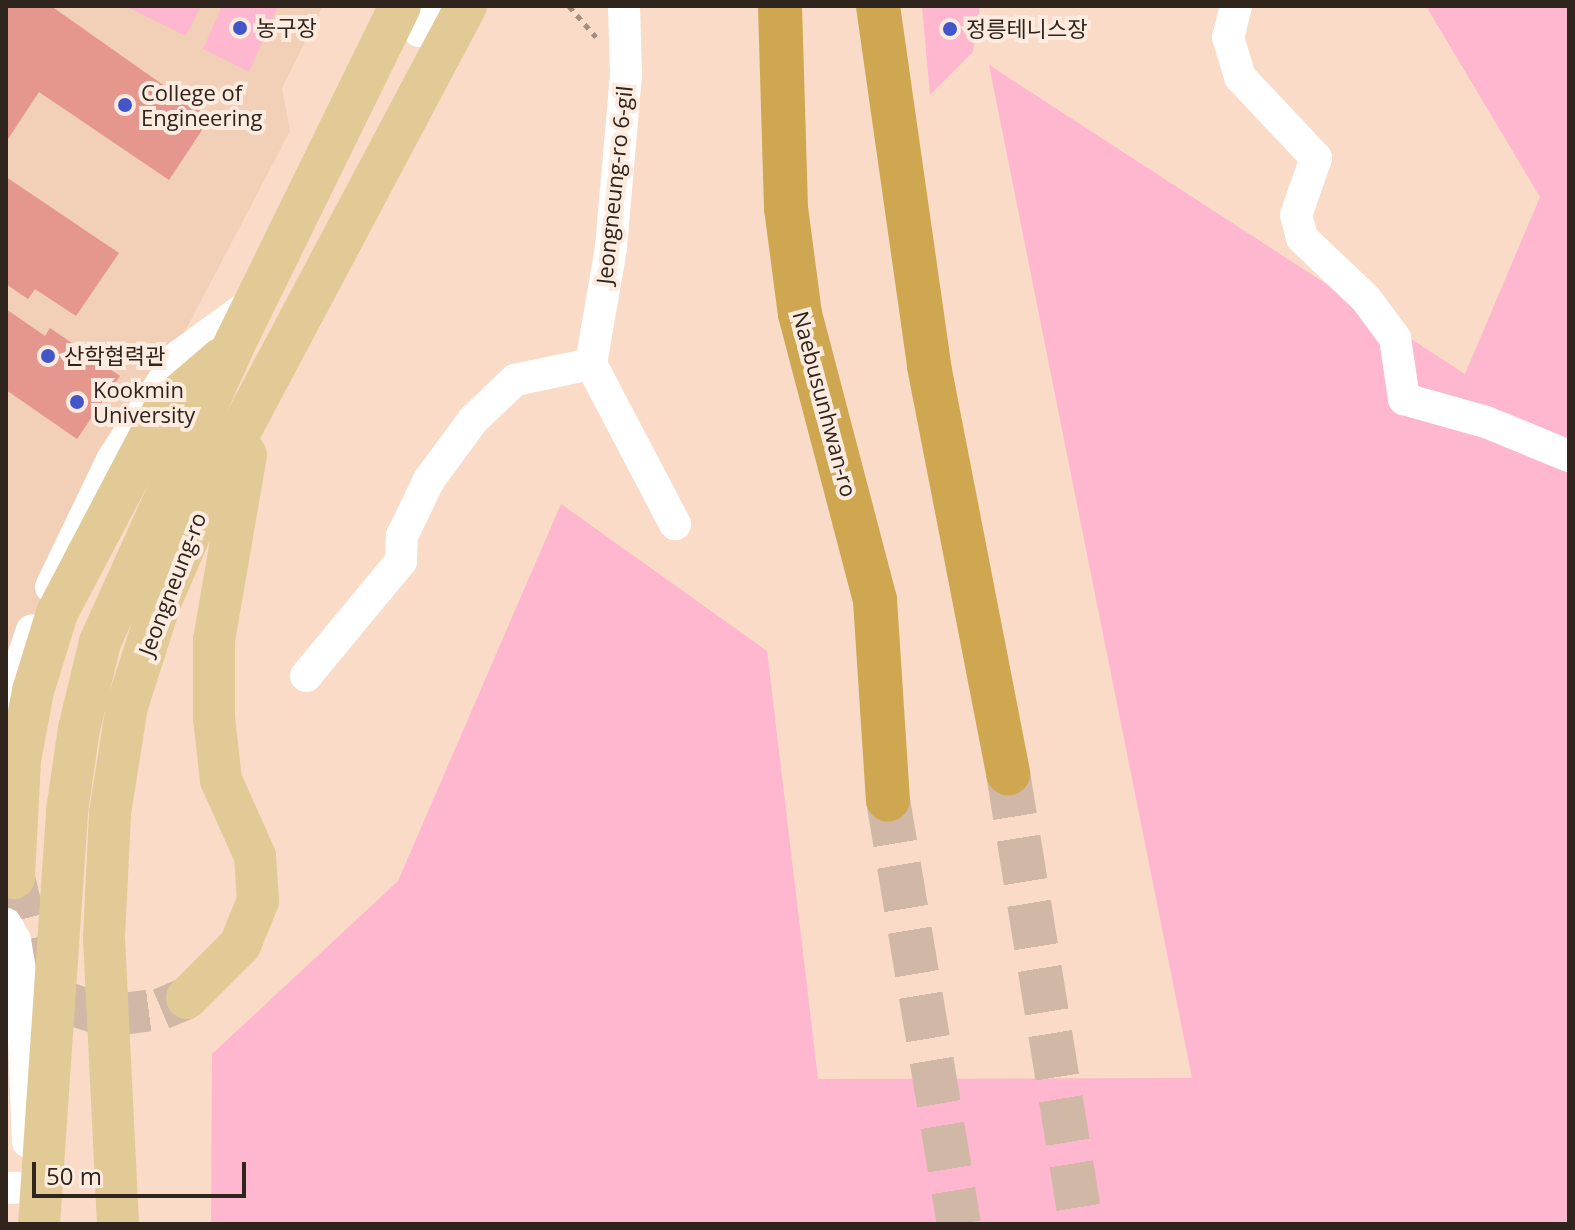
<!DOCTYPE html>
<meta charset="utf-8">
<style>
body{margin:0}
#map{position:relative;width:1575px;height:1230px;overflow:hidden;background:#f9dbc8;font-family:"Open Sans","Noto Sans KR",sans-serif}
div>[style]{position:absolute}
.built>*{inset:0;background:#f2cfb7}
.green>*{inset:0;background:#feb7ce}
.building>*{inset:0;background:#e5968d}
.major-tunnel>*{height:42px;margin-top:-21px;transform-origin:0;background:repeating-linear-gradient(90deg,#d1b7a6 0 42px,transparent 0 63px)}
.highway-tunnel>*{height:44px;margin-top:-22px;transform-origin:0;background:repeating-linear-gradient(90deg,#d1b7a6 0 44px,transparent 0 66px)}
.path>*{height:5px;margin-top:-2.5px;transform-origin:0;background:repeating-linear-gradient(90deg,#a38e7f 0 6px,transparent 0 12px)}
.minor>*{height:32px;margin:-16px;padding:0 16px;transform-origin:16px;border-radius:16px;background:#fff}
.major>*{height:42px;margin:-21px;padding:0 21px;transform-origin:21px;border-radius:21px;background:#e2ca96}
.highway>*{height:44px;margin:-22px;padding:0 22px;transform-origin:22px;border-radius:22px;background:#cea750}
.dots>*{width:22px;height:22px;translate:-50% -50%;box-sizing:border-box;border:4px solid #fdebe0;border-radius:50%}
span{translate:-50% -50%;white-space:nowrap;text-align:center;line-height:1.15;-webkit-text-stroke:8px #fdebe0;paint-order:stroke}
.poi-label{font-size:22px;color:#2f251d}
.left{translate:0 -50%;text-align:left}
.street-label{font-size:22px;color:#2f251d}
.frame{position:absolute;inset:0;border:8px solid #2f251d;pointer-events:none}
.scale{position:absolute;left:32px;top:1162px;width:214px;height:36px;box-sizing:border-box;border:4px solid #2f251d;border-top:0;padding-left:10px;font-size:24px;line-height:28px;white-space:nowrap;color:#2f251d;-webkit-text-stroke:6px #fdebe0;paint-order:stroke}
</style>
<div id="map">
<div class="built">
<i style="clip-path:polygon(6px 6px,323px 6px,282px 88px,290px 131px,6px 673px)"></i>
</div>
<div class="green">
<i style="clip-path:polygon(125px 6px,201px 6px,186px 36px)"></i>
<i style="clip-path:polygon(222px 6px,278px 6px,249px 72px,203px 49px)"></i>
<i style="clip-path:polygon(922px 6px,980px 6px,973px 52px,930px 95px)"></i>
<i style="clip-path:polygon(1426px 6px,1569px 6px,1569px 1224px,211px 1224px,212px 1054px,398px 881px,561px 504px,767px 651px,818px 1079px,1192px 1078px,989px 65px,1465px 374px,1540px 197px)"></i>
</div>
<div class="building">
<i style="clip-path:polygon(6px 6px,51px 6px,210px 118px,169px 180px,39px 92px,6px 142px)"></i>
<i style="clip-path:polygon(6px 177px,119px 253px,76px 316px,35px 289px,28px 299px,6px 284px)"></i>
<i style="clip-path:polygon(6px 309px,45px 336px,50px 328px,120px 376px,77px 439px,6px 390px)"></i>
</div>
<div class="major-tunnel">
<i style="left:14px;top:878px;width:88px;rotate:76.1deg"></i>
<i style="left:35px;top:963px;width:21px;rotate:67deg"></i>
<i style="left:43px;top:982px;width:29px;rotate:44deg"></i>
<i style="left:64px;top:1002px;width:45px;rotate:18deg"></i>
<i style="left:107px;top:1016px;width:54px;rotate:-7.4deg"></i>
<i style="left:161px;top:1009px;width:28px;rotate:-23deg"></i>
</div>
<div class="highway-tunnel">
<i style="left:1008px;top:773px;width:457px;rotate:80.8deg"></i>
<i style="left:888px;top:800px;width:430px;rotate:80.5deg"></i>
</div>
<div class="path">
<i style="left:569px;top:6px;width:41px;rotate:48.9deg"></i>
</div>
<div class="minor">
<i style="left:624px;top:6px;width:69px;rotate:88.3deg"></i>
<i style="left:626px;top:75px;width:174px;rotate:95deg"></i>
<i style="left:611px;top:248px;width:118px;rotate:99.8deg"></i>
<i style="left:591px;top:364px;width:181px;rotate:62.3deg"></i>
<i style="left:1236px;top:6px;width:32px;rotate:104deg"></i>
<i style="left:1228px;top:37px;width:42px;rotate:73.3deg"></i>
<i style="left:1240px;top:77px;width:111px;rotate:46.8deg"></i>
<i style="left:1316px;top:158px;width:60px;rotate:109.3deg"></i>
<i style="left:1296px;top:215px;width:24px;rotate:75deg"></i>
<i style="left:1302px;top:238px;width:88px;rotate:43.6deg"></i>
<i style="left:1366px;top:299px;width:49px;rotate:53.4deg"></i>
<i style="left:1395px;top:338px;width:62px;rotate:81.6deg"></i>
<i style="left:1404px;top:399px;width:85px;rotate:15.7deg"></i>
<i style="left:1486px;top:422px;width:90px;rotate:22.3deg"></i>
<i style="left:419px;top:31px;width:28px;rotate:-64deg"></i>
<i style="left:51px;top:587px;width:141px;rotate:-64.3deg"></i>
<i style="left:112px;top:460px;width:124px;rotate:-57.2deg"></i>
<i style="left:179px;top:356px;width:95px;rotate:-36deg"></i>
<i style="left:306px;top:676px;width:149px;rotate:-50.4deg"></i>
<i style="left:401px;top:561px;width:25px;rotate:-88deg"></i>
<i style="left:402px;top:536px;width:62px;rotate:-64.3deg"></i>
<i style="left:429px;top:480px;width:74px;rotate:-53.7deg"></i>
<i style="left:473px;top:420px;width:58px;rotate:-43.6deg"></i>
<i style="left:515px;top:380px;width:78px;rotate:-11.9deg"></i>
<i style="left:6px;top:706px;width:80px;rotate:-71.1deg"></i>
<i style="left:6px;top:924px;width:18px;rotate:61deg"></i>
<i style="left:15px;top:940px;width:43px;rotate:80.5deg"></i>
<i style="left:22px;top:982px;width:160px;rotate:87.9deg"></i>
<i style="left:6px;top:1188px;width:24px;rotate:-2deg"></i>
</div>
<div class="major">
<i style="left:14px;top:878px;width:118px;rotate:-87.1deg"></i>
<i style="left:20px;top:760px;width:70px;rotate:-79.3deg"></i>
<i style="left:33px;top:691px;width:82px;rotate:-72.9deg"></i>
<i style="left:57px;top:613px;width:233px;rotate:-62.3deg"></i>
<i style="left:165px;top:407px;width:75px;rotate:-40.7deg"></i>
<i style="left:187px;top:998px;width:75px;rotate:-45deg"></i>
<i style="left:240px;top:945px;width:48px;rotate:-67.8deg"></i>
<i style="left:258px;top:901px;width:45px;rotate:-93.8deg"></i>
<i style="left:255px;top:856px;width:83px;rotate:-114.1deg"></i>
<i style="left:221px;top:780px;width:62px;rotate:-96.4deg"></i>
<i style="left:214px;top:718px;width:78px;rotate:-90deg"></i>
<i style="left:214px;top:640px;width:188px;rotate:-80.2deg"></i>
<i style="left:39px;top:1224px;width:414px;rotate:-86.1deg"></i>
<i style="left:67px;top:811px;width:83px;rotate:-81.7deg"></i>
<i style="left:79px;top:729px;width:89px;rotate:-76.4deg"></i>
<i style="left:100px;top:642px;width:321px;rotate:-65.7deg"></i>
<i style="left:232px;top:349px;width:382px;rotate:-63.9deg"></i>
<i style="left:118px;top:1224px;width:287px;rotate:-92.8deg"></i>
<i style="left:104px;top:937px;width:124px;rotate:-87.2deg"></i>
<i style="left:110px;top:813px;width:108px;rotate:-81deg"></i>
<i style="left:127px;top:706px;width:108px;rotate:-72.2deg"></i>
<i style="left:160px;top:603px;width:123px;rotate:-66.6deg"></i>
<i style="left:209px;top:490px;width:548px;rotate:-62.03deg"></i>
</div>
<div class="highway">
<i style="left:780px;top:6px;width:202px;rotate:88.3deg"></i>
<i style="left:786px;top:208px;width:107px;rotate:82.5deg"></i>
<i style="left:800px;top:314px;width:296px;rotate:75.3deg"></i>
<i style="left:875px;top:600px;width:200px;rotate:86.3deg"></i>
<i style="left:878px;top:6px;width:364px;rotate:81.9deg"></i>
<i style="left:929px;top:366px;width:415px;rotate:79deg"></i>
</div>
<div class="dots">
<i style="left:240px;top:28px;background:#4256ca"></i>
<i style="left:950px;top:29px;background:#4256ca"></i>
<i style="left:125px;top:105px;background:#4256ca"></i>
<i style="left:48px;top:356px;background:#4256ca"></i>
<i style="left:77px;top:402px;background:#4256ca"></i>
</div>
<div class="poi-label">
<span class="left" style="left:256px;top:28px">농구장</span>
<span class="left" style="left:966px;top:29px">정릉테니스장</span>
<span class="left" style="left:141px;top:105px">College of<br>Engineering</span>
<span class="left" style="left:64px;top:356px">산학협력관</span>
<span class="left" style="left:93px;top:402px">Kookmin<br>University</span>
</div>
<div class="street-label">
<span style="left:614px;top:185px;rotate:-84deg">Jeongneung-ro 6-gil</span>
<span style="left:825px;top:404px;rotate:75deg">Naebusunhwan-ro</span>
<span style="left:172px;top:584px;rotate:-69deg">Jeongneung-ro</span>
</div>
<div class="frame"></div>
<div class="scale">50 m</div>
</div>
